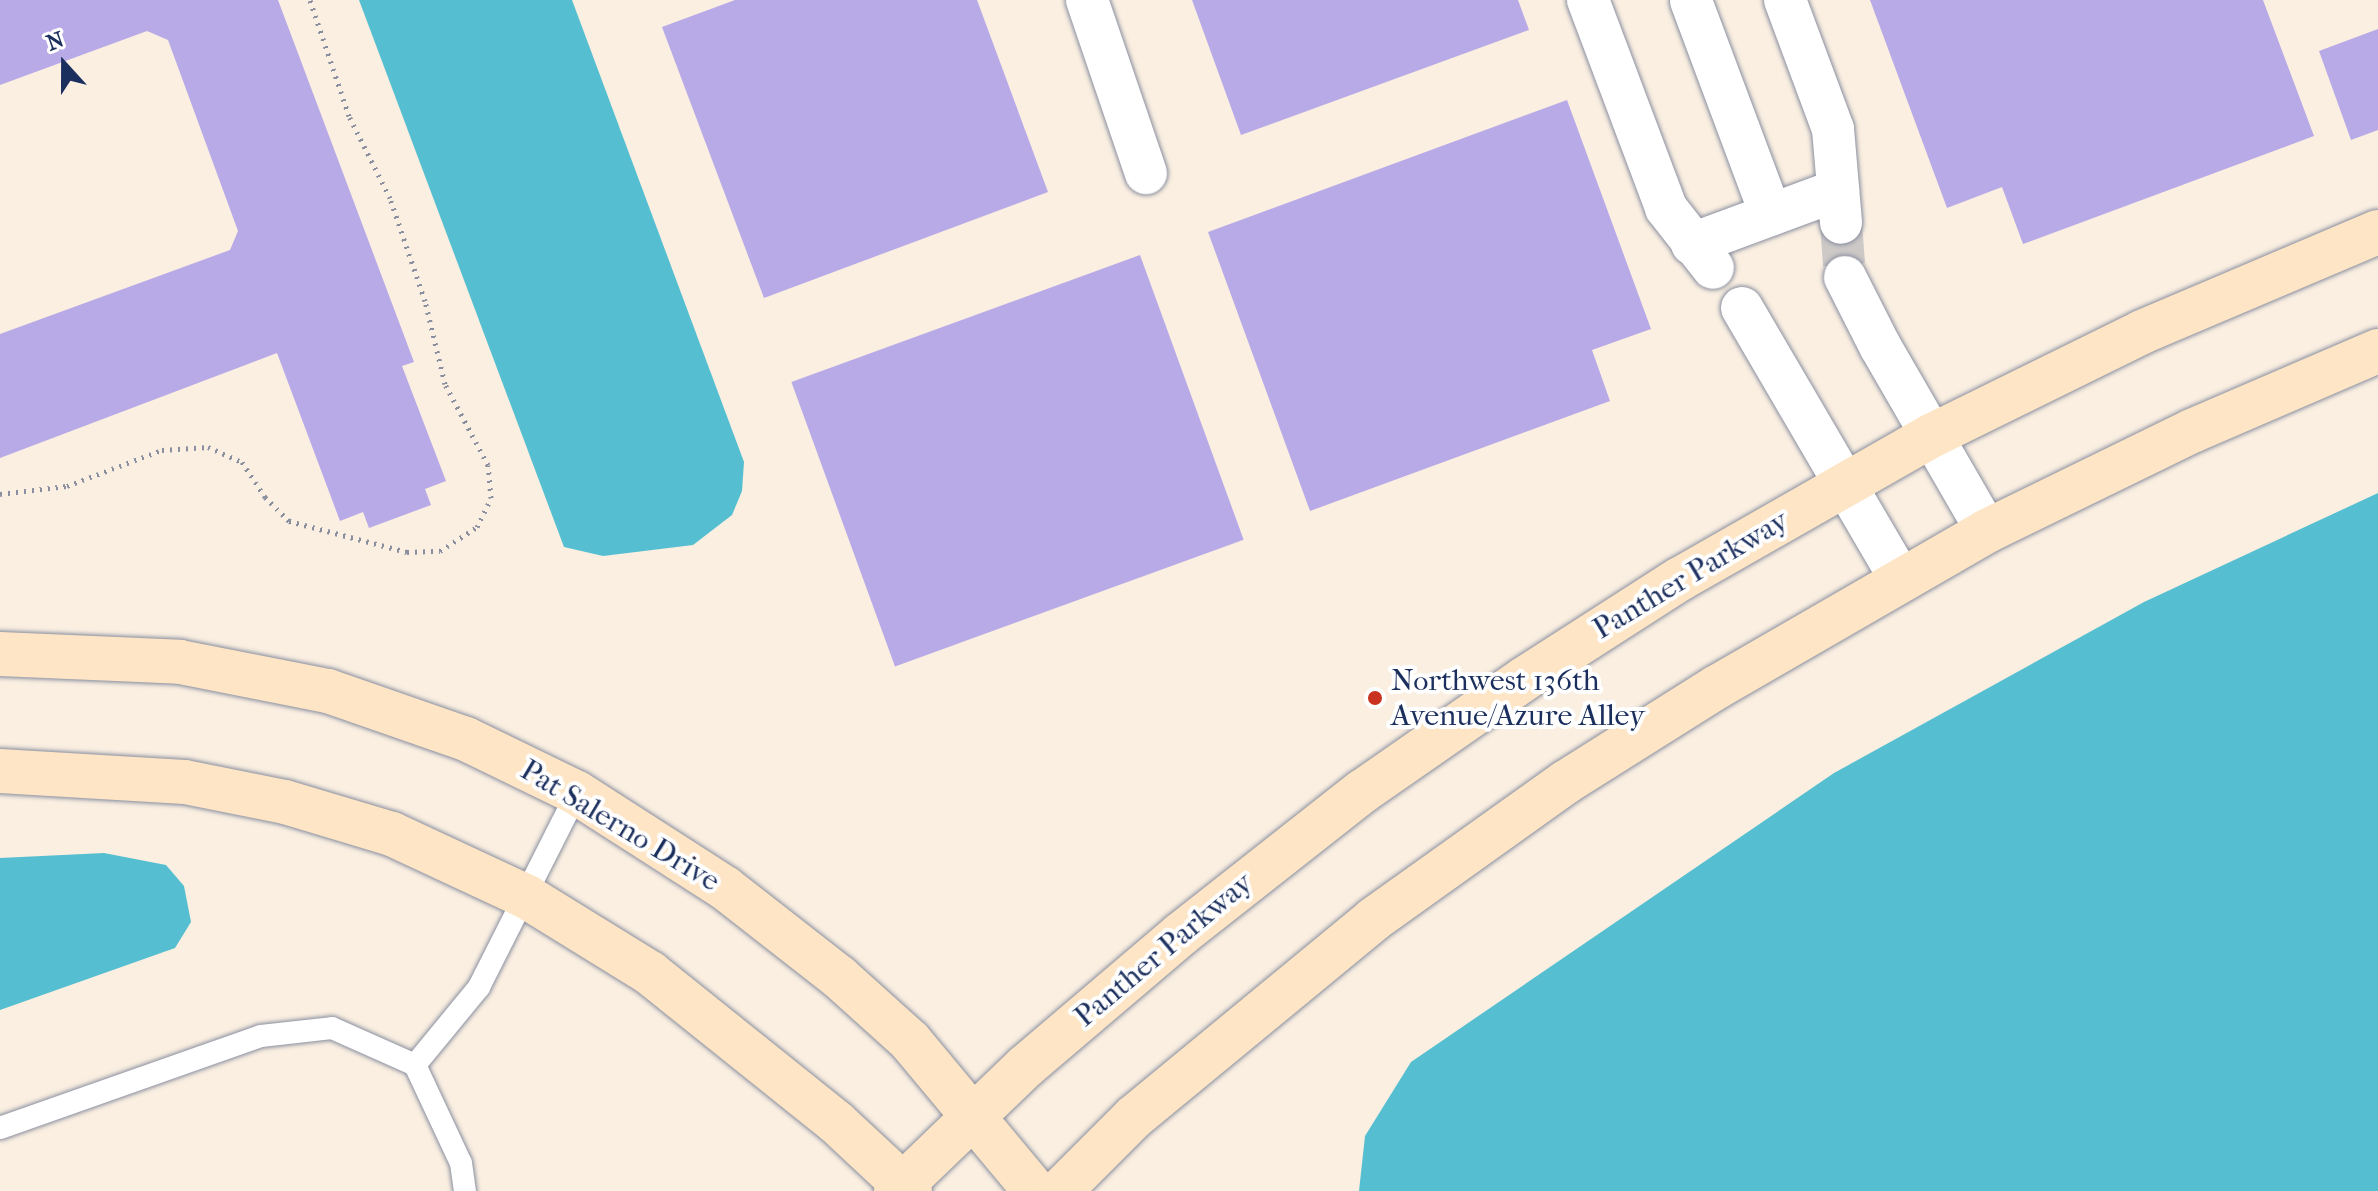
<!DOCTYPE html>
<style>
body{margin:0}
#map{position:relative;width:2378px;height:1191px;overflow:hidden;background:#faefe1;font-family:"IM FELL French Canon",serif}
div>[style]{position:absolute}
.water>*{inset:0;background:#55bfd1}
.building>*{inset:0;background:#b8aae7;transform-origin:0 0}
.minor-tunnel>*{height:42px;margin-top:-21px;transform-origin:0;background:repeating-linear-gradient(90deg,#cdc9c7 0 42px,transparent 0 63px)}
.path>*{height:5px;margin-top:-2.5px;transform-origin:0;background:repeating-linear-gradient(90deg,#8a8fa0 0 2px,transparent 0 8px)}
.roads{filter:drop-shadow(0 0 2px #8a8fa0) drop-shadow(0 0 2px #8a8fa0)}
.service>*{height:22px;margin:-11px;padding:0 11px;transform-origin:11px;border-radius:11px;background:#fff}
.minor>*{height:42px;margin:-21px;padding:0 21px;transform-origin:21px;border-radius:21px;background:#fff}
.secondary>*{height:44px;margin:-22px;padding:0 22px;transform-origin:22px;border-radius:22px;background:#fde5c5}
.dots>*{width:22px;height:22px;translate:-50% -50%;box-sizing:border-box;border:4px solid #fff;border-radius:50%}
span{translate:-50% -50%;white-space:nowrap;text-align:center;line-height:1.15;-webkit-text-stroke:8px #fff;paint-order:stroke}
.street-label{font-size:30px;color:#1b2f5e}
.poi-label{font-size:30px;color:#1b2f5e}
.left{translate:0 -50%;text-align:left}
.north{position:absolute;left:24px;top:24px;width:80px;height:80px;-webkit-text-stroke:6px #fff;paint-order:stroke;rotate:339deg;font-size:22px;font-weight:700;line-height:32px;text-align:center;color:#1b2f5e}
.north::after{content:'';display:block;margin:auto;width:28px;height:36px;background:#1b2f5e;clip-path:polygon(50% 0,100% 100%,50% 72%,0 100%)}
</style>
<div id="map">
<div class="water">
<i style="clip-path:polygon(359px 0,572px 0,744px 462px,742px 491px,732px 515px,693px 545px,603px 556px,564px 547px)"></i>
<i style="clip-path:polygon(2378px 493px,2378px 1191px,1359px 1191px,1365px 1136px,1411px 1062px,1834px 773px,2144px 602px)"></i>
<i style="clip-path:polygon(104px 853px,166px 865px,184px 886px,191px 922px,175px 948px,0 1010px,0 858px)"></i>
</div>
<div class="building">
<i style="clip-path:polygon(0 0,278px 0,414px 362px,402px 366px,446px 481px,425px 489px,431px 505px,369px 528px,363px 512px,340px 521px,277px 353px,0 458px,0 334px,230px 250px,238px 231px,168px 40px,147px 31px,0 85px)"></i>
<i style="clip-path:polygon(735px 0,977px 0,1048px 192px,764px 298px,662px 27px)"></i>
<i style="clip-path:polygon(1192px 0,1518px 0,1529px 30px,1241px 135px)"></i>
<i style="clip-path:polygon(1870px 0,2263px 0,2314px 136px,2023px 244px,2002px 187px,1947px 208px)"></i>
<i style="clip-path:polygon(2378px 29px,2378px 130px,2351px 140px,2319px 51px)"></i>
<i style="clip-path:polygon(1567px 100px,1651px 329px,1592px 350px,1610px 401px,1310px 511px,1208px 232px)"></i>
<i style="left:1140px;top:255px;width:303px;height:371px;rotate:70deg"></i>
</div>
<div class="minor-tunnel">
<i style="left:1841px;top:223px;width:54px;rotate:85.8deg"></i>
</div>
<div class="path">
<i style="left:0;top:494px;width:67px;rotate:-6.8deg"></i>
<i style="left:67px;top:486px;width:102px;rotate:-20.8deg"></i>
<i style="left:162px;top:450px;width:46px;rotate:-3.7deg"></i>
<i style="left:208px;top:447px;width:37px;rotate:24deg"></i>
<i style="left:242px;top:462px;width:42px;rotate:56.7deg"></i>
<i style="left:265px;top:497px;width:34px;rotate:45deg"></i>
<i style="left:289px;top:521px;width:122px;rotate:14.7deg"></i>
<i style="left:407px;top:552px;width:33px;rotate:-2deg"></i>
<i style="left:440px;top:551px;width:44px;rotate:-33deg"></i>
<i style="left:477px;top:527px;width:32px;rotate:-64deg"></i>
<i style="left:491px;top:498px;width:33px;rotate:-95deg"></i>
<i style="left:488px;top:465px;width:92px;rotate:-118deg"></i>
<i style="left:445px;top:384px;width:85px;rotate:-103.5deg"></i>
<i style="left:425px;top:301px;width:109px;rotate:-108.8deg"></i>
<i style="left:390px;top:198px;width:92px;rotate:-116.6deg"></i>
<i style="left:349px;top:116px;width:122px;rotate:-108.6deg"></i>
</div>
<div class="roads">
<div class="service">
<i style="left:415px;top:1065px;width:101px;rotate:-50.6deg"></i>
<i style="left:479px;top:987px;width:217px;rotate:-63.2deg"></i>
<i style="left:0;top:1128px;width:277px;rotate:-19.4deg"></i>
<i style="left:261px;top:1036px;width:71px;rotate:-6.4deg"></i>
<i style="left:332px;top:1028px;width:91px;rotate:24deg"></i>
<i style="left:415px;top:1065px;width:108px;rotate:64.9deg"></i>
<i style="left:461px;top:1163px;width:28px;rotate:82deg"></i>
</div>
<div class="minor">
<i style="left:1087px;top:0;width:183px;rotate:71.2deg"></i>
<i style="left:1588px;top:0;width:222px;rotate:69.4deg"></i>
<i style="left:1666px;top:208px;width:76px;rotate:51.9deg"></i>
<i style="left:1785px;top:0;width:138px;rotate:69.6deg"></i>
<i style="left:1833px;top:129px;width:94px;rotate:85.1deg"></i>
<i style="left:1691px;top:1px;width:228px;rotate:69.5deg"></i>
<i style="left:1692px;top:244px;width:156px;rotate:-20.3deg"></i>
<i style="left:1845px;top:277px;width:77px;rotate:63.1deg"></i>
<i style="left:1880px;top:346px;width:214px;rotate:60deg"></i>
<i style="left:1742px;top:308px;width:315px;rotate:59.7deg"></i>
</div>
<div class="secondary">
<i style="left:0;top:654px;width:180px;rotate:2.5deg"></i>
<i style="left:180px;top:662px;width:151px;rotate:11.1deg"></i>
<i style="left:328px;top:691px;width:146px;rotate:19.2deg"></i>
<i style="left:466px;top:739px;width:123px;rotate:25.9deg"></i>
<i style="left:577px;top:793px;width:176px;rotate:32.7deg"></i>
<i style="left:725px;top:888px;width:145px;rotate:38deg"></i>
<i style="left:839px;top:977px;width:96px;rotate:42deg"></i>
<i style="left:910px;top:1041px;width:195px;rotate:50.2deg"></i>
<i style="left:0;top:771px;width:185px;rotate:3.4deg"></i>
<i style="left:185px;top:782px;width:102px;rotate:11.3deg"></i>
<i style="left:285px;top:802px;width:112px;rotate:16.7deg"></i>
<i style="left:392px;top:834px;width:149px;rotate:25deg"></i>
<i style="left:527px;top:897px;width:145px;rotate:31.7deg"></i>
<i style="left:650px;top:973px;width:238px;rotate:38.7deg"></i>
<i style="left:836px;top:1122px;width:101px;rotate:43deg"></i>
<i style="left:896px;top:1191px;width:180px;rotate:-43.9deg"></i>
<i style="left:1026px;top:1066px;width:204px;rotate:-40.4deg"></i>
<i style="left:1181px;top:934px;width:231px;rotate:-38.2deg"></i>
<i style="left:1363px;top:791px;width:196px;rotate:-34.8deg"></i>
<i style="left:1524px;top:679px;width:185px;rotate:-32.7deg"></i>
<i style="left:1680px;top:579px;width:289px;rotate:-29.7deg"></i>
<i style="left:1931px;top:436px;width:235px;rotate:-26.2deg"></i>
<i style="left:2142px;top:332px;width:256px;rotate:-23deg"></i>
<i style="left:1060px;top:1191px;width:105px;rotate:-45deg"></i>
<i style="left:1134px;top:1117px;width:311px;rotate:-39.5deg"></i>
<i style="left:1374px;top:919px;width:236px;rotate:-35.5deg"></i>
<i style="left:1566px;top:782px;width:178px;rotate:-32.2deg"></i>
<i style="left:1717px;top:687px;width:312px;rotate:-30deg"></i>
<i style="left:1987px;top:531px;width:228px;rotate:-26deg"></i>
<i style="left:2192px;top:431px;width:202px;rotate:-23.3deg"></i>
</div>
</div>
<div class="dots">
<i style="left:1375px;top:698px;background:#c8321e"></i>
</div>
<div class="street-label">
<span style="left:1691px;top:575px;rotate:-31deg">Panther Parkway</span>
<span style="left:620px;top:826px;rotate:31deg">Pat Salerno Drive</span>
<span style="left:1164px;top:950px;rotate:-40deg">Panther Parkway</span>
</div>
<div class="poi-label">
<span class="left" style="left:1391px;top:698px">Northwest 136th<br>Avenue/Azure Alley</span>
</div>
<div class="north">N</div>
</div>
